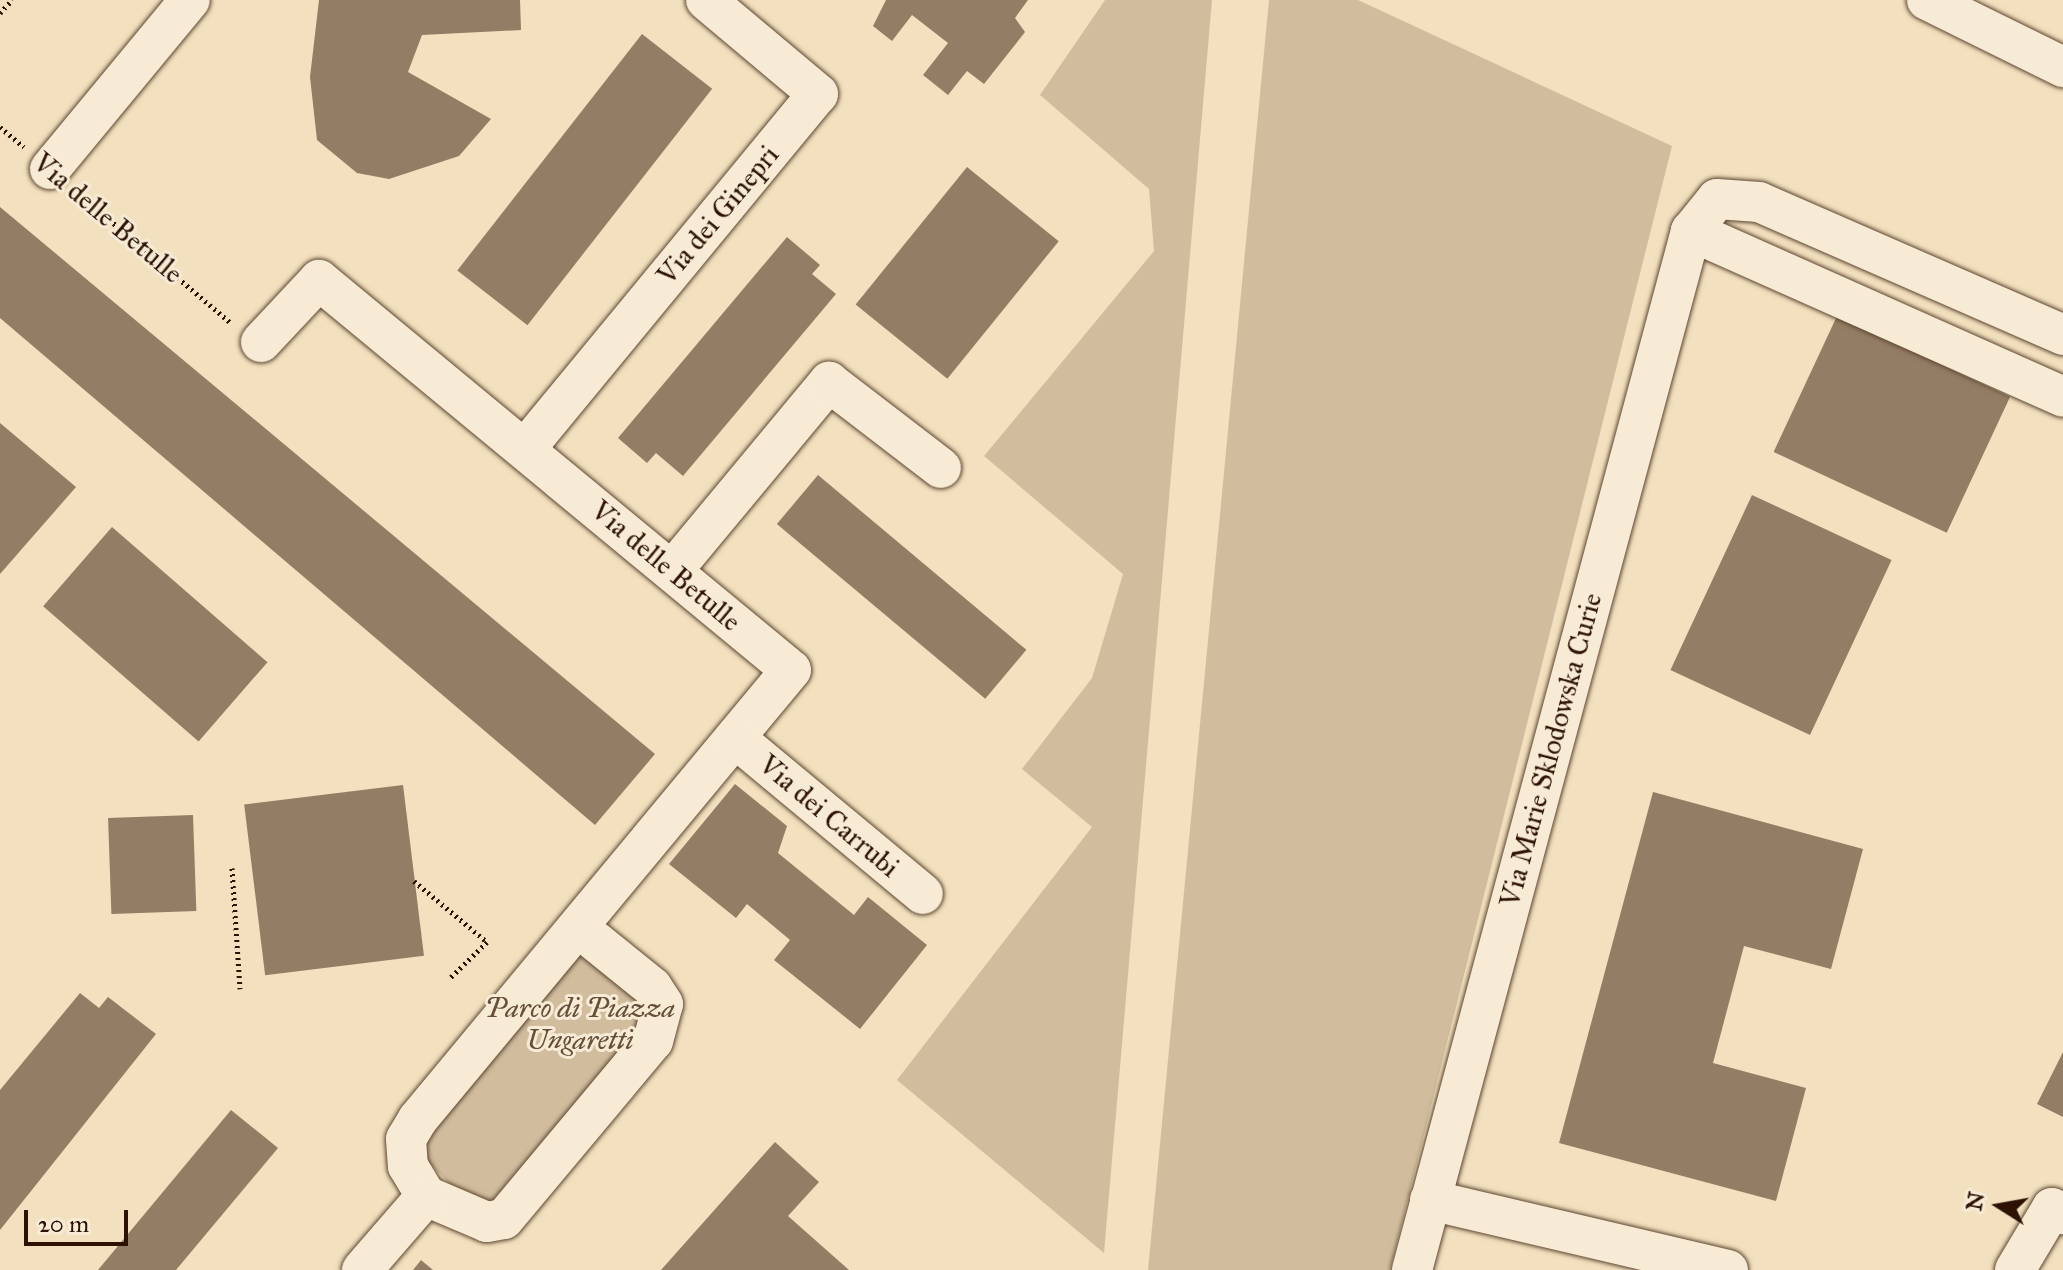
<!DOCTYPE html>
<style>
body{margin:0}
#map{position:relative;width:2063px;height:1270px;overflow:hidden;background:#f2e0be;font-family:"IM FELL Great Primer",serif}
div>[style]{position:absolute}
.green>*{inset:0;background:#d1bd9e}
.building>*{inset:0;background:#937d65;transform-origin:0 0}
.path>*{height:5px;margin-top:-2.5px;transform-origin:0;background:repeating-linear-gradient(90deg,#2d1204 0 2px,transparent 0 6px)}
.roads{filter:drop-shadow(0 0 2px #5e4632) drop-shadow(0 0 2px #5e4632)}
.street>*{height:40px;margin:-20px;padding:0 20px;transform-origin:20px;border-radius:20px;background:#f7ebd5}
span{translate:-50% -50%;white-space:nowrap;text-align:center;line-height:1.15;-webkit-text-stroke:6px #f7ebd5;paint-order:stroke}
.street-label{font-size:28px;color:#2d1204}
.park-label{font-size:28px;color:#664e3a;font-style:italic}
.north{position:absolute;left:1959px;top:1166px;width:80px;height:80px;-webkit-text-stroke:6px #f7ebd5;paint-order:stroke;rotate:281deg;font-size:22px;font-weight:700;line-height:32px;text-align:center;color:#2d1204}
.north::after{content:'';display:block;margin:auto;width:28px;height:36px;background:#2d1204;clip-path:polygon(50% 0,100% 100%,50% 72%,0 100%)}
.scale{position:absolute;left:24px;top:1210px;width:104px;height:36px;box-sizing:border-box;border:4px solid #2d1204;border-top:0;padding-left:10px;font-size:24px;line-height:28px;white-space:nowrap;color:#2d1204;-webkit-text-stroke:6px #f7ebd5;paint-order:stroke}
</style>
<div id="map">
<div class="green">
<i style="clip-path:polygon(1105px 0,1212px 0,1104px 1253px,897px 1080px,1092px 827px,1022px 769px,1092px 678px,1123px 574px,984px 456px,1154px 251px,1149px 189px,1040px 95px)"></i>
<i style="clip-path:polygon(1269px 0,1358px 0,1672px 146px,1390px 1270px,1148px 1270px)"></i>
<i style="clip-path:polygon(584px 923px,663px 1023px,487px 1222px,406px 1139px)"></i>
</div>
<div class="building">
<i style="clip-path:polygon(319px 0,520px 0,521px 30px,422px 35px,408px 72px,491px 119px,459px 156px,389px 179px,357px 173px,317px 140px,310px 77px)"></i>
<i style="clip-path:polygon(886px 0,1028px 0,1015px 18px,1025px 32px,984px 84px,967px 71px,948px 95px,923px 75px,948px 43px,912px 15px,892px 41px,873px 26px)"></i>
<i style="left:642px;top:34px;width:89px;height:300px;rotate:38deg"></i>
<i style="left:967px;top:167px;width:118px;height:177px;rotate:39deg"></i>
<i style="clip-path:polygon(0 207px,655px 754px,595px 825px,0 318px)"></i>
<i style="clip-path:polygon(787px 237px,820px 265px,812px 274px,836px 294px,683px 476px,656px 453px,647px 463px,618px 438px)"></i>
<i style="left:1837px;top:316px;width:191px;height:150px;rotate:25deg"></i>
<i style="clip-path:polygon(0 423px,76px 487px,0 574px)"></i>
<i style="left:818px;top:475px;width:272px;height:64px;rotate:40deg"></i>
<i style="left:1752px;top:495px;width:154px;height:193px;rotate:25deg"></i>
<i style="left:112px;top:527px;width:206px;height:105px;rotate:41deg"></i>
<i style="clip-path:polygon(735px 784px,787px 826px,778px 853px,854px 915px,868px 897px,927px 945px,860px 1029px,774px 960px,790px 940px,747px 904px,736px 918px,669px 864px)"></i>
<i style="left:403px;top:785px;width:172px;height:160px;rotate:83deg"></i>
<i style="clip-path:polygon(1653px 792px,1863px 849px,1831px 969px,1744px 946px,1713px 1063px,1806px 1088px,1776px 1201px,1559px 1143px)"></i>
<i style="left:193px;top:815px;width:96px;height:85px;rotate:88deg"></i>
<i style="clip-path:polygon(80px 993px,99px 1008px,108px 997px,156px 1034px,0 1230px,0 1090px)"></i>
<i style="clip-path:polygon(2063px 1052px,2063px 1117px,2037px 1104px)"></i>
<i style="clip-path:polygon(231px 1110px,278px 1148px,176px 1270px,98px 1270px)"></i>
<i style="clip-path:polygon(775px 1142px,819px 1182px,788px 1216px,849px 1270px,661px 1270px)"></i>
<i style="clip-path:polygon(421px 1260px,433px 1270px,413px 1270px)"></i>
</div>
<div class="path">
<i style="left:0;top:13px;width:18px;rotate:-47deg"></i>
<i style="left:0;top:127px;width:31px;rotate:40deg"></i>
<i style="left:77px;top:192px;width:202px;rotate:40.4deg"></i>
<i style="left:232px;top:868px;width:121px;rotate:86.2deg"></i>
<i style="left:414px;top:881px;width:95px;rotate:39.9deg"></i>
<i style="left:487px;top:942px;width:52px;rotate:135.8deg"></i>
</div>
<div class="roads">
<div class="street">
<i style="left:1927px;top:0;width:152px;rotate:26.2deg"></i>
<i style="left:50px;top:169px;width:219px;rotate:-50.4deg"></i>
<i style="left:1691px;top:231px;width:407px;rotate:24deg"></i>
<i style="left:261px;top:342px;width:85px;rotate:-46.9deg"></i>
<i style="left:319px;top:280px;width:612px;rotate:39.57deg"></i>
<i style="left:791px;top:670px;width:584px;rotate:129.72deg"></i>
<i style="left:418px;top:1119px;width:23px;rotate:121deg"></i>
<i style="left:406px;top:1139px;width:27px;rotate:86deg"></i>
<i style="left:408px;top:1166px;width:35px;rotate:59deg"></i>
<i style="left:426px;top:1196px;width:66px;rotate:23.1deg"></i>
<i style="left:487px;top:1222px;width:17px;rotate:-10deg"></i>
<i style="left:504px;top:1219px;width:232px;rotate:-50.1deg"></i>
<i style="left:653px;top:1041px;width:38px;rotate:-75deg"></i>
<i style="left:663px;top:1004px;width:20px;rotate:-123deg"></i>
<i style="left:652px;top:987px;width:92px;rotate:-141.1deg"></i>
<i style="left:525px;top:449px;width:460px;rotate:-50.5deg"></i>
<i style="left:818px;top:94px;width:146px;rotate:-140deg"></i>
<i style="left:672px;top:571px;width:246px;rotate:-50.3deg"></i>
<i style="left:829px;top:382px;width:141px;rotate:37.5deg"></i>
<i style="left:735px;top:738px;width:244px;rotate:39.7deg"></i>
<i style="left:1430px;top:1200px;width:306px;rotate:13.2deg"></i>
<i style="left:362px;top:1270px;width:98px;rotate:-49.1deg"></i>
<i style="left:1412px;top:1270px;width:1076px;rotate:-74.97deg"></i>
<i style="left:1691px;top:231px;width:41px;rotate:-50.9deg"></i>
<i style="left:1717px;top:199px;width:42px;rotate:4.1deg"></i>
<i style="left:1759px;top:202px;width:332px;rotate:23.6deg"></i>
<i style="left:2015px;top:1270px;width:72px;rotate:-59.2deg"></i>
<i style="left:2052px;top:1208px;width:13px;rotate:29deg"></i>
</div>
</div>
<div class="street-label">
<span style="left:718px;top:215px;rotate:-50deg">Via dei Ginepri</span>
<span style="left:108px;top:218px;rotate:40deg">Via delle Betulle</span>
<span style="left:666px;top:566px;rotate:40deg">Via delle Betulle</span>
<span style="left:1551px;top:750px;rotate:-75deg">Via Marie Sklodowska Curie</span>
<span style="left:829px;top:816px;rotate:40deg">Via dei Carrubi</span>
</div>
<div class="park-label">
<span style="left:580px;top:1024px">Parco di Piazza<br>Ungaretti</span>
</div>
<div class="north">N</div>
<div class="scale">20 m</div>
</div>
